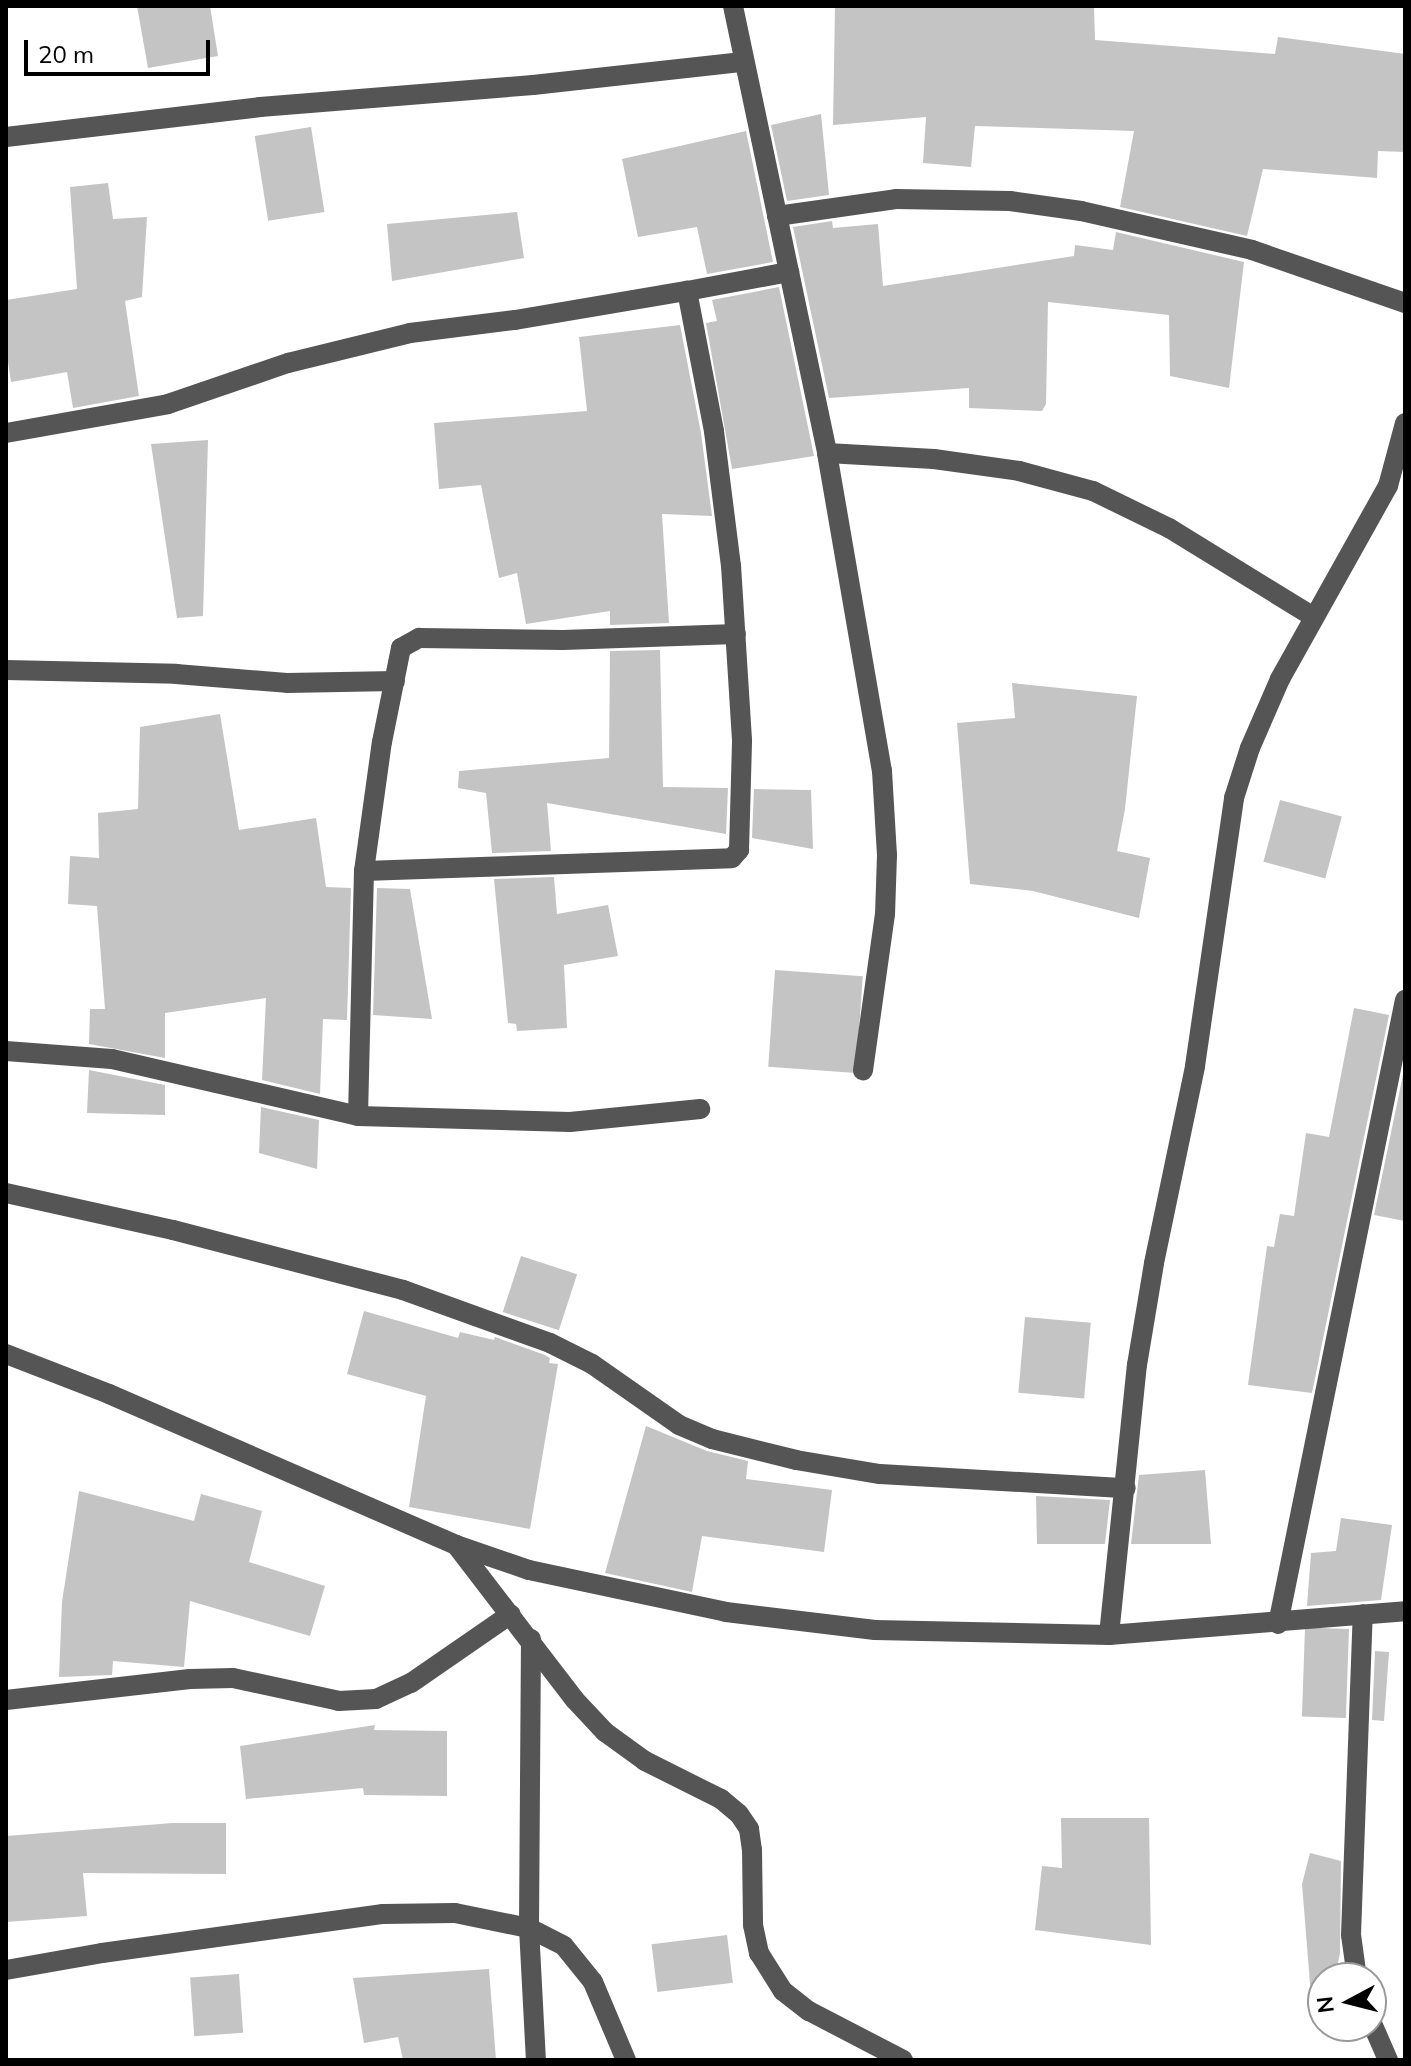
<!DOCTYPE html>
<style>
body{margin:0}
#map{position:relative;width:1411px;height:2066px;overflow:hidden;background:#fff;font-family:Mulish,sans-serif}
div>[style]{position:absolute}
.building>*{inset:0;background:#c4c4c4;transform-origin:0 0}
.minor>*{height:20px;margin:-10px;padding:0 10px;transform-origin:10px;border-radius:10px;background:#555}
span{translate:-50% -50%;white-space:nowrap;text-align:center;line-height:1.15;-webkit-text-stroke:6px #fff;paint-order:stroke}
.frame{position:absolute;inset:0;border:8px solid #000;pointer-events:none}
.north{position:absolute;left:1307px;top:1962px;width:80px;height:80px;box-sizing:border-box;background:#fff;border:2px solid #999;border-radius:50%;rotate:263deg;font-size:22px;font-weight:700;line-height:32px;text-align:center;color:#000}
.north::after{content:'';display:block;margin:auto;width:28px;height:36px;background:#000;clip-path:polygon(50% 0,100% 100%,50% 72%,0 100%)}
.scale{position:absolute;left:24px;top:40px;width:186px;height:36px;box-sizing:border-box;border:4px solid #000;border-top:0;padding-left:10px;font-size:24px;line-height:28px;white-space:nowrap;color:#000;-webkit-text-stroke:6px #fff;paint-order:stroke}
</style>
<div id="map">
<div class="building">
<i style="clip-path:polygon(137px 6px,210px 6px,218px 56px,148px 68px)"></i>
<i style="clip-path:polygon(835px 6px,1094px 6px,1095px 40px,1275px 54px,1278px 37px,1405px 54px,1405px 152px,1378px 151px,1377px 178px,1263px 169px,1247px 236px,1120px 207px,1134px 131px,975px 126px,971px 167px,923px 163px,926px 117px,833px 125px)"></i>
<i style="clip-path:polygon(821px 114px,829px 195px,787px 201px,771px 125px)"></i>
<i style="left:311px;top:127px;width:86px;height:57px;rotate:81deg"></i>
<i style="clip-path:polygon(746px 131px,773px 262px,707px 274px,697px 227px,638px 237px,622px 159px)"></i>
<i style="clip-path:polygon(108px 183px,113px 219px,147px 217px,142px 297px,125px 301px,139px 396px,73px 408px,67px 372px,11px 382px,6px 348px,6px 300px,77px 289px,70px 187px)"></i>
<i style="clip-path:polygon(517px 212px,524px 258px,392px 281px,387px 224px)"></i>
<i style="clip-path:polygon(832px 221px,833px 228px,878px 224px,883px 286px,1074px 256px,1075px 245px,1113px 250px,1116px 232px,1244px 262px,1229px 388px,1170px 376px,1169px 315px,1048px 302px,1046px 404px,1042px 411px,969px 408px,969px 388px,829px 398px,793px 227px)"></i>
<i style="clip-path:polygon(779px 287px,814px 456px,732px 469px,706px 323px,717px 321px,712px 300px)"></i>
<i style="clip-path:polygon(680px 325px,701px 433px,712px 516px,662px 514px,669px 623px,610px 625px,610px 611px,526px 624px,517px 573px,499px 578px,481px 485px,439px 489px,434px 423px,587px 411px,579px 337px)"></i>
<i style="clip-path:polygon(208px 440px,203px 616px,177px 618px,151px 444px)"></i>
<i style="clip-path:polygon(660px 650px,663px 787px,728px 788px,726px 834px,547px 803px,551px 851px,492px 853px,486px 793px,458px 788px,459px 771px,609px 758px,610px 651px)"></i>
<i style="clip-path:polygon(1012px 683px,1137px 696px,1125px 809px,1117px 851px,1150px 858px,1139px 918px,1033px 891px,970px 884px,957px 723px,1015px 718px)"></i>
<i style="clip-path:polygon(220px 714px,239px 830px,316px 818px,326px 887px,351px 888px,347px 1020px,323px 1019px,320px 1094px,262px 1080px,266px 998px,165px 1013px,165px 1058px,89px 1044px,90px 1009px,105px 1009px,97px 906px,68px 904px,70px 856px,99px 858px,98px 813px,138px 809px,140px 727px)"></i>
<i style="clip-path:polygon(754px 789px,811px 790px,813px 849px,752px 838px)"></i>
<i style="left:1280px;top:800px;width:64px;height:64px;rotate:15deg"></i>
<i style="clip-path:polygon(554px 877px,557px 914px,608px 905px,618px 956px,564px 965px,567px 1028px,517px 1031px,516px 1024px,508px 1023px,494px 879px)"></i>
<i style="clip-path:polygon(377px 888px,410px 889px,432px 1019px,373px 1015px)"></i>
<i style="left:775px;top:970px;width:88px;height:97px;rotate:4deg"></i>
<i style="clip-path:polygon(1354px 1008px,1389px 1015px,1312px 1393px,1248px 1385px,1267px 1246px,1274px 1247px,1280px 1214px,1294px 1216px,1306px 1133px,1329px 1137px)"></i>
<i style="clip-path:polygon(1405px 1065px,1405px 1221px,1374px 1215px)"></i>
<i style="clip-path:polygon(89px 1070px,165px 1085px,165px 1115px,87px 1113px)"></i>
<i style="clip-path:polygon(261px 1107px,319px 1120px,317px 1169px,259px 1153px)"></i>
<i style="left:521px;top:1256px;width:59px;height:59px;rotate:18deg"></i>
<i style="clip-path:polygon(364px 1311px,458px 1338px,460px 1332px,494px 1340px,495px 1337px,545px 1355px,550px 1358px,549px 1363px,558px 1364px,530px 1529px,409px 1507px,426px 1396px,347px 1374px)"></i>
<i style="left:1025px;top:1317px;width:66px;height:76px;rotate:5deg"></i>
<i style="clip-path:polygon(646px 1426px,707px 1451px,748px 1461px,746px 1479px,832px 1490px,824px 1552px,702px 1536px,692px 1592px,605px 1573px)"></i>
<i style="clip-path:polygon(1205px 1470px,1211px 1544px,1131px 1544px,1139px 1475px)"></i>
<i style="clip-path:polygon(79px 1491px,194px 1521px,201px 1494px,262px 1511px,249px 1562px,325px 1586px,310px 1636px,190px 1601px,184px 1667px,113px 1661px,112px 1675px,59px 1677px,62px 1602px)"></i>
<i style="clip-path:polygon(1036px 1496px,1110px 1500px,1105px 1544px,1037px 1544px)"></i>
<i style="clip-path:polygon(1341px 1518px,1392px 1525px,1381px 1600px,1307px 1606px,1311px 1553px,1336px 1551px)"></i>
<i style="left:1349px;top:1629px;width:89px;height:44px;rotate:92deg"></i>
<i style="clip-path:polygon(1375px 1651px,1389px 1652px,1384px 1721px,1372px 1720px)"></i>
<i style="clip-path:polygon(375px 1725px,374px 1730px,447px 1731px,447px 1796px,364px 1795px,363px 1788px,246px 1799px,240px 1746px)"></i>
<i style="clip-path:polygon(1061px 1818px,1149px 1818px,1151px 1945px,1035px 1930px,1042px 1866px,1062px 1868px)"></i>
<i style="clip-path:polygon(173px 1823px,226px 1823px,226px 1874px,83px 1873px,87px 1916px,6px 1922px,6px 1836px)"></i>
<i style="clip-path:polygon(1310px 1853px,1341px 1861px,1340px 1953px,1335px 1978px,1323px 1978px,1323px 2021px,1313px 2021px,1302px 1884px)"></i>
<i style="left:727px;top:1935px;width:48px;height:76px;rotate:83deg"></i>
<i style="clip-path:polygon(489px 1969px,496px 2060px,403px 2060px,398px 2037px,364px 2043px,353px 1978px)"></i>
<i style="left:239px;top:1974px;width:59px;height:49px;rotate:86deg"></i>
</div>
<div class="minor">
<i style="left:733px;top:6px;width:457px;rotate:78.1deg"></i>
<i style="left:827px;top:453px;width:107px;rotate:3.2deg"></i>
<i style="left:934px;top:459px;width:86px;rotate:8deg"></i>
<i style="left:1019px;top:471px;width:77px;rotate:15.1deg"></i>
<i style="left:1093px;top:491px;width:85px;rotate:26deg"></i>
<i style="left:1169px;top:528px;width:168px;rotate:31.6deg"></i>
<i style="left:6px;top:137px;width:256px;rotate:-6.7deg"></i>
<i style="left:260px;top:107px;width:274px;rotate:-4.6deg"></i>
<i style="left:533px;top:85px;width:211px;rotate:-6.3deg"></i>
<i style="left:777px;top:216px;width:120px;rotate:-8.1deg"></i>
<i style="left:896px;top:199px;width:114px;rotate:1deg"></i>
<i style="left:1010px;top:201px;width:72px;rotate:8deg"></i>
<i style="left:1081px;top:211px;width:175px;rotate:12.8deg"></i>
<i style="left:1252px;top:250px;width:162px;rotate:19.1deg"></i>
<i style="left:6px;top:433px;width:165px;rotate:-10.1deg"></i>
<i style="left:168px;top:404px;width:127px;rotate:-18.9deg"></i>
<i style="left:288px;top:363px;width:126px;rotate:-13.8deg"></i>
<i style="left:410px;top:333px;width:106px;rotate:-7.1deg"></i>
<i style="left:515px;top:320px;width:174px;rotate:-9.6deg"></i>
<i style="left:827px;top:453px;width:323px;rotate:80.2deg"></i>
<i style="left:882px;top:771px;width:84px;rotate:86.6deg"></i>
<i style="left:887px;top:855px;width:59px;rotate:91.9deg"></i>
<i style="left:885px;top:914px;width:158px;rotate:98deg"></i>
<i style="left:6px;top:670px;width:170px;rotate:1.3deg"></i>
<i style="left:176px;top:674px;width:111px;rotate:4.6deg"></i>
<i style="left:287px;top:683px;width:108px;rotate:-1.1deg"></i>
<i style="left:364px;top:871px;width:368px;rotate:-2deg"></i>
<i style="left:732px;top:858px;width:11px;rotate:-49deg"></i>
<i style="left:739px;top:850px;width:110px;rotate:-88.4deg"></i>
<i style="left:742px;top:740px;width:174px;rotate:-93.6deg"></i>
<i style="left:731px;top:566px;width:136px;rotate:-97.2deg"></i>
<i style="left:714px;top:431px;width:143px;rotate:-100.9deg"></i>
<i style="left:687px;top:291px;width:104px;rotate:-10.6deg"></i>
<i style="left:6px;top:1051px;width:106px;rotate:4.3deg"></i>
<i style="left:112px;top:1059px;width:253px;rotate:13deg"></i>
<i style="left:358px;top:1116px;width:212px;rotate:1.6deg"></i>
<i style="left:570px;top:1122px;width:131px;rotate:-5.7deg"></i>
<i style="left:358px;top:1116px;width:245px;rotate:-88.6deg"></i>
<i style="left:364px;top:871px;width:130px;rotate:-82.1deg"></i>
<i style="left:382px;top:742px;width:96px;rotate:-78.6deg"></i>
<i style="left:401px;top:648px;width:21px;rotate:-29deg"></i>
<i style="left:419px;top:638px;width:144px;rotate:0.8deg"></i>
<i style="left:563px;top:640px;width:173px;rotate:-2deg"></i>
<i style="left:6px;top:1193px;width:171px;rotate:12.5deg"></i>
<i style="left:173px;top:1230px;width:238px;rotate:14.6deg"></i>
<i style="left:403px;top:1290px;width:156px;rotate:19.8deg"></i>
<i style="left:550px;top:1343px;width:47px;rotate:26.6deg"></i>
<i style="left:592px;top:1364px;width:106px;rotate:35deg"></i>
<i style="left:679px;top:1425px;width:36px;rotate:23deg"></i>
<i style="left:712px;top:1439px;width:87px;rotate:14deg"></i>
<i style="left:796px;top:1460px;width:85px;rotate:9.5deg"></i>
<i style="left:880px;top:1474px;width:246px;rotate:3.3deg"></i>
<i style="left:6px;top:1354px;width:110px;rotate:21.2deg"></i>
<i style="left:109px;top:1394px;width:378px;rotate:23.5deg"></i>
<i style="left:456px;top:1545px;width:77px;rotate:18.9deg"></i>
<i style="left:529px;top:1570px;width:201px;rotate:12deg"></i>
<i style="left:726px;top:1612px;width:150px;rotate:6.9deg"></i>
<i style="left:875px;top:1630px;width:234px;rotate:1.2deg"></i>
<i style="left:1109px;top:1635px;width:297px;rotate:-4.6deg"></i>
<i style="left:456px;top:1545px;width:195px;rotate:52.5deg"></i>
<i style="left:575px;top:1700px;width:44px;rotate:46.8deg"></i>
<i style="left:605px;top:1732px;width:49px;rotate:35.9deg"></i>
<i style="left:645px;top:1761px;width:85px;rotate:26.6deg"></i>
<i style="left:721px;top:1799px;width:23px;rotate:40deg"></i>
<i style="left:739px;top:1814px;width:18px;rotate:56deg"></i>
<i style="left:749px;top:1829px;width:21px;rotate:82deg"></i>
<i style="left:752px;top:1850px;width:75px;rotate:89.2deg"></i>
<i style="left:753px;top:1925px;width:29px;rotate:78deg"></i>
<i style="left:759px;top:1953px;width:45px;rotate:57.7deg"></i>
<i style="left:783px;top:1991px;width:33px;rotate:38deg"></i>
<i style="left:809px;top:2011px;width:106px;rotate:27.5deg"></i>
<i style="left:1278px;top:1624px;width:637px;rotate:-78.5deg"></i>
<i style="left:1109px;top:1635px;width:271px;rotate:-84.1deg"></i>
<i style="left:1137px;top:1365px;width:103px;rotate:-80.5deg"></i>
<i style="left:1154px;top:1263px;width:201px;rotate:-78.2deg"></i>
<i style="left:1195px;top:1066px;width:271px;rotate:-81.7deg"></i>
<i style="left:1234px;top:798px;width:52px;rotate:-72.3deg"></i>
<i style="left:1250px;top:748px;width:75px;rotate:-66.5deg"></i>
<i style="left:1280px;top:679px;width:221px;rotate:-60.8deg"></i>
<i style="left:1388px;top:486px;width:65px;rotate:-74.9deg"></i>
<i style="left:531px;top:1639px;width:289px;rotate:90.4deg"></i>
<i style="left:529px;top:1928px;width:132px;rotate:87deg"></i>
<i style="left:6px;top:1700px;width:185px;rotate:-6.5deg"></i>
<i style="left:190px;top:1679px;width:43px;rotate:-1.3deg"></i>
<i style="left:233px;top:1678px;width:108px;rotate:12.2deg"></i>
<i style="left:339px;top:1701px;width:37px;rotate:-3deg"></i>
<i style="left:376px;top:1699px;width:38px;rotate:-25deg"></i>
<i style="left:411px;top:1683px;width:121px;rotate:-34.6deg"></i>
<i style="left:6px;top:1970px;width:97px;rotate:-10deg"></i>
<i style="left:102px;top:1953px;width:284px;rotate:-7.9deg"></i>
<i style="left:383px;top:1914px;width:72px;rotate:-0.8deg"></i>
<i style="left:455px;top:1913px;width:76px;rotate:11.5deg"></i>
<i style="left:529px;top:1928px;width:39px;rotate:27deg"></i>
<i style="left:564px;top:1946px;width:46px;rotate:51.1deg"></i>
<i style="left:593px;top:1982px;width:85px;rotate:67.1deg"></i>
<i style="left:1357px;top:1978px;width:43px;rotate:-97.9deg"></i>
<i style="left:1351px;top:1935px;width:321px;rotate:-87.9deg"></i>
<i style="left:1371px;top:2021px;width:43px;rotate:66.4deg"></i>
</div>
<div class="frame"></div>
<div class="north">N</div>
<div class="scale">20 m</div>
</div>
